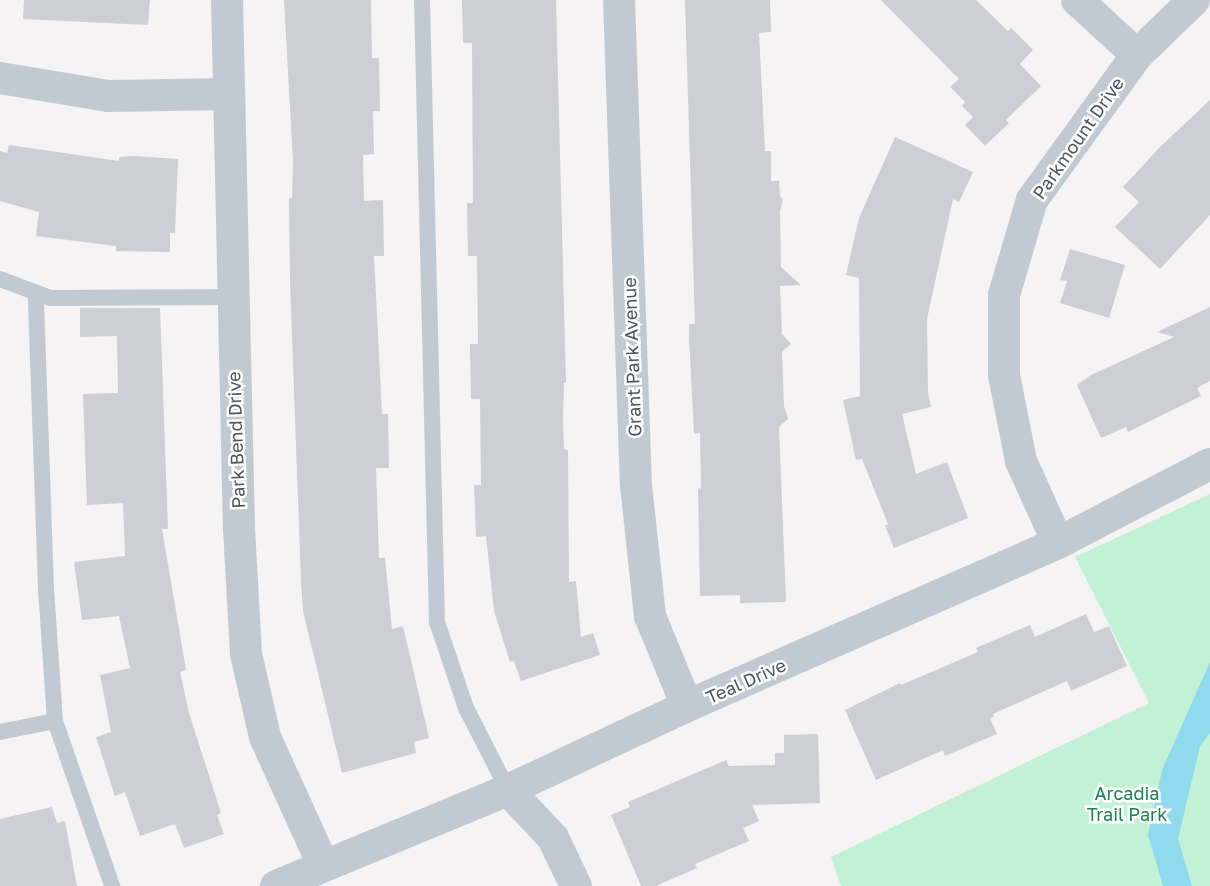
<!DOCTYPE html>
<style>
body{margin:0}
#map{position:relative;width:1210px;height:886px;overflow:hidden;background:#f5f3f3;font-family:"Golos Text",sans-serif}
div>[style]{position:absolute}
.green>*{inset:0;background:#c3f1d5}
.water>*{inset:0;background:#90daee}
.building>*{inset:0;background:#cdcfd5}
.service>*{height:16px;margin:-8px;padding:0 8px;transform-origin:8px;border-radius:8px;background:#c1cad2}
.minor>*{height:32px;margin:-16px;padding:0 16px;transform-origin:16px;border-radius:16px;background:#c1cad2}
span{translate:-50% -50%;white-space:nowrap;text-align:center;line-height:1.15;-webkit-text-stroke:5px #fff;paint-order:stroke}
.street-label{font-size:18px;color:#4a5661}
.park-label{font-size:18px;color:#17864f}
</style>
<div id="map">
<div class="green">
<i style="clip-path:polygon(1210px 494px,1210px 886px,841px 886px,831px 857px,1149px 703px,1075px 557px)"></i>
</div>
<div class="water">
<i style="clip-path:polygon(1210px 662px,1210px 733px,1200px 746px,1178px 839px,1192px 886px,1163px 886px,1148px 835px,1162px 770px)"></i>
</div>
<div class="building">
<i style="clip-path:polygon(24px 0,150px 0,148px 25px,23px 19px)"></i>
<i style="clip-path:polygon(284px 0,371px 0,372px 58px,379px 58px,380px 111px,373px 111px,374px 154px,363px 155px,364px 201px,383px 200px,384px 256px,374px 256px,382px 414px,388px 414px,389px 468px,376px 468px,379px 558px,385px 558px,392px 629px,403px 626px,429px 738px,414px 742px,416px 753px,342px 773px,303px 611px,301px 581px,290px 281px,289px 198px,292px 198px,293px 162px)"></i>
<i style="clip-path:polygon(462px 0,556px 0,566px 383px,564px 383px,563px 420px,564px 449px,568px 450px,569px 582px,576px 581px,581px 637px,593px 633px,600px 655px,521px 681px,514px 661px,510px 662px,494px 611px,486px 536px,476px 537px,474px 485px,481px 485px,480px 399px,471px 399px,470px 344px,478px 344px,477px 256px,468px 256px,467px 203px,473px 203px,472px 43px,463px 43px)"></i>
<i style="clip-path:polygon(685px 0,770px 0,771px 32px,759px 33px,765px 151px,771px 151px,771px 181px,779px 181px,780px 196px,783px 199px,780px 212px,781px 267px,801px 285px,780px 286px,782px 334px,791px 344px,782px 352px,784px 406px,788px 419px,779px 427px,786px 602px,740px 603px,740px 595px,700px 596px,698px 489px,701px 488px,700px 433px,694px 434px,689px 337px,689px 324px,695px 324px)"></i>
<i style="clip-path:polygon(881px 0,976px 0,1008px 31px,1011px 28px,1033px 50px,1020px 64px,1041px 86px,1006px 120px,1009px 123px,985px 146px,965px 125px,973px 117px,962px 106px,965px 102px,950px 87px,959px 79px)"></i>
<i style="clip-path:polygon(1210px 100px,1210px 215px,1160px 269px,1115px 227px,1139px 202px,1123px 187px,1160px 147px)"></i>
<i style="clip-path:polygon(895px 137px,973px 172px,959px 202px,953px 199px,927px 319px,928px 392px,931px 407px,902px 414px,916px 474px,947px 462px,968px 518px,894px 548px,885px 526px,888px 524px,862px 459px,856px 460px,843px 400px,860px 396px,859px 278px,846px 275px,859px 218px)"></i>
<i style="clip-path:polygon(9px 145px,119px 161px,119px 157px,133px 156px,178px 159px,175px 233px,170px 233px,170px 252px,116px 251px,116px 246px,36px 236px,39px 212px,0 201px,0 151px,7px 153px)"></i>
<i style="clip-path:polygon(1070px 249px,1125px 265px,1109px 318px,1060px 303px,1067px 281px,1060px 280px)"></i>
<i style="clip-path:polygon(1210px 307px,1210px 381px,1197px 388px,1201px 396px,1128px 432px,1126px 427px,1101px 438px,1077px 385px,1091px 375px,1174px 337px,1157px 332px)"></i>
<i style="clip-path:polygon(80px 308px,160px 308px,168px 529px,162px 529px,186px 670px,180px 672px,189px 713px,221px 813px,217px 815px,224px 834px,184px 848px,175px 824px,140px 836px,125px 792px,115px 796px,96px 737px,111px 732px,100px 675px,130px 668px,119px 616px,82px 620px,74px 562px,125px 556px,123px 503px,87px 505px,83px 394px,118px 393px,117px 336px,80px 337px)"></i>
<i style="clip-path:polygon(1086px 614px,1094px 632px,1109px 626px,1127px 666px,1071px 691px,1067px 681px,993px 714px,994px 717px,990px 718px,997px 734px,945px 756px,943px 750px,876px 780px,845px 710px,900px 683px,901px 685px,978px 652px,976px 648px,1030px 625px,1035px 637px)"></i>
<i style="clip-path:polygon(818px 734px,820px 803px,752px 805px,759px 821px,743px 828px,749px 841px,695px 864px,697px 868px,656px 886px,641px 886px,611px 815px,630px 807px,628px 802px,726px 760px,729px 766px,775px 765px,775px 753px,784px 753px,784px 735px)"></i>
<i style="clip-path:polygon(52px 807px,57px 823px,65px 821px,77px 886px,0 886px,0 819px)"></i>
</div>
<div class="service">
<i style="left:422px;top:0;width:622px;rotate:88.62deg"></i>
<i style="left:437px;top:622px;width:91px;rotate:71.4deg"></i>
<i style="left:466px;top:708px;width:92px;rotate:62.9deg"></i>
<i style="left:0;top:279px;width:53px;rotate:20.8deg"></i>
<i style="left:50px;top:298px;width:182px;rotate:-0.3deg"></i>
<i style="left:55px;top:721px;width:175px;rotate:70.9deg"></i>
<i style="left:0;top:732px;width:56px;rotate:-11.3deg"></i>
<i style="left:55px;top:721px;width:133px;rotate:-93.9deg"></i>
<i style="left:46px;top:588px;width:293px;rotate:-92deg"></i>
</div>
<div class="minor">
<i style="left:227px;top:0;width:529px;rotate:88.7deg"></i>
<i style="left:239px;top:529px;width:125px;rotate:86.8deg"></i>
<i style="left:246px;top:654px;width:85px;rotate:77.1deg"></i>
<i style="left:265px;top:737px;width:141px;rotate:65.6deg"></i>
<i style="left:619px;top:0;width:485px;rotate:88deg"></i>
<i style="left:636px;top:485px;width:132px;rotate:83.9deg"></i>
<i style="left:650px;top:616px;width:97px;rotate:67.7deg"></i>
<i style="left:1077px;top:0;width:81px;rotate:42.5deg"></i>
<i style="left:0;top:78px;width:110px;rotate:9.4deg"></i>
<i style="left:109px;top:96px;width:119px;rotate:-1deg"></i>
<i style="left:1058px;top:543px;width:90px;rotate:-114.3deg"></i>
<i style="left:1021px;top:461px;width:88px;rotate:-101.2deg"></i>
<i style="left:1004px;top:375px;width:80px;rotate:-90deg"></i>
<i style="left:1004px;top:295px;width:99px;rotate:-73.6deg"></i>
<i style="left:1032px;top:200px;width:179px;rotate:-54.1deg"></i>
<i style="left:1137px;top:55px;width:79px;rotate:-44deg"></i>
<i style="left:508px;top:790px;width:66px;rotate:46.8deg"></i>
<i style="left:553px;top:838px;width:53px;rotate:64.4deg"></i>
<i style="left:276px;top:886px;width:251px;rotate:-22.5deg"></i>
<i style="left:508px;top:790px;width:198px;rotate:-25.1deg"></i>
<i style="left:687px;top:706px;width:405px;rotate:-23.7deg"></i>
<i style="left:1058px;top:543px;width:171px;rotate:-27.5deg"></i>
</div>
<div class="street-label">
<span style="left:1078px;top:138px;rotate:-55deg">Parkmount Drive</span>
<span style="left:632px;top:357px;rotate:-92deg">Grant Park Avenue</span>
<span style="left:236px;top:440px;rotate:-92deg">Park Bend Drive</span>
<span style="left:746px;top:681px;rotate:-24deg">Teal Drive</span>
</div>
<div class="park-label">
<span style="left:1127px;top:804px">Arcadia<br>Trail Park</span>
</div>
</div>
